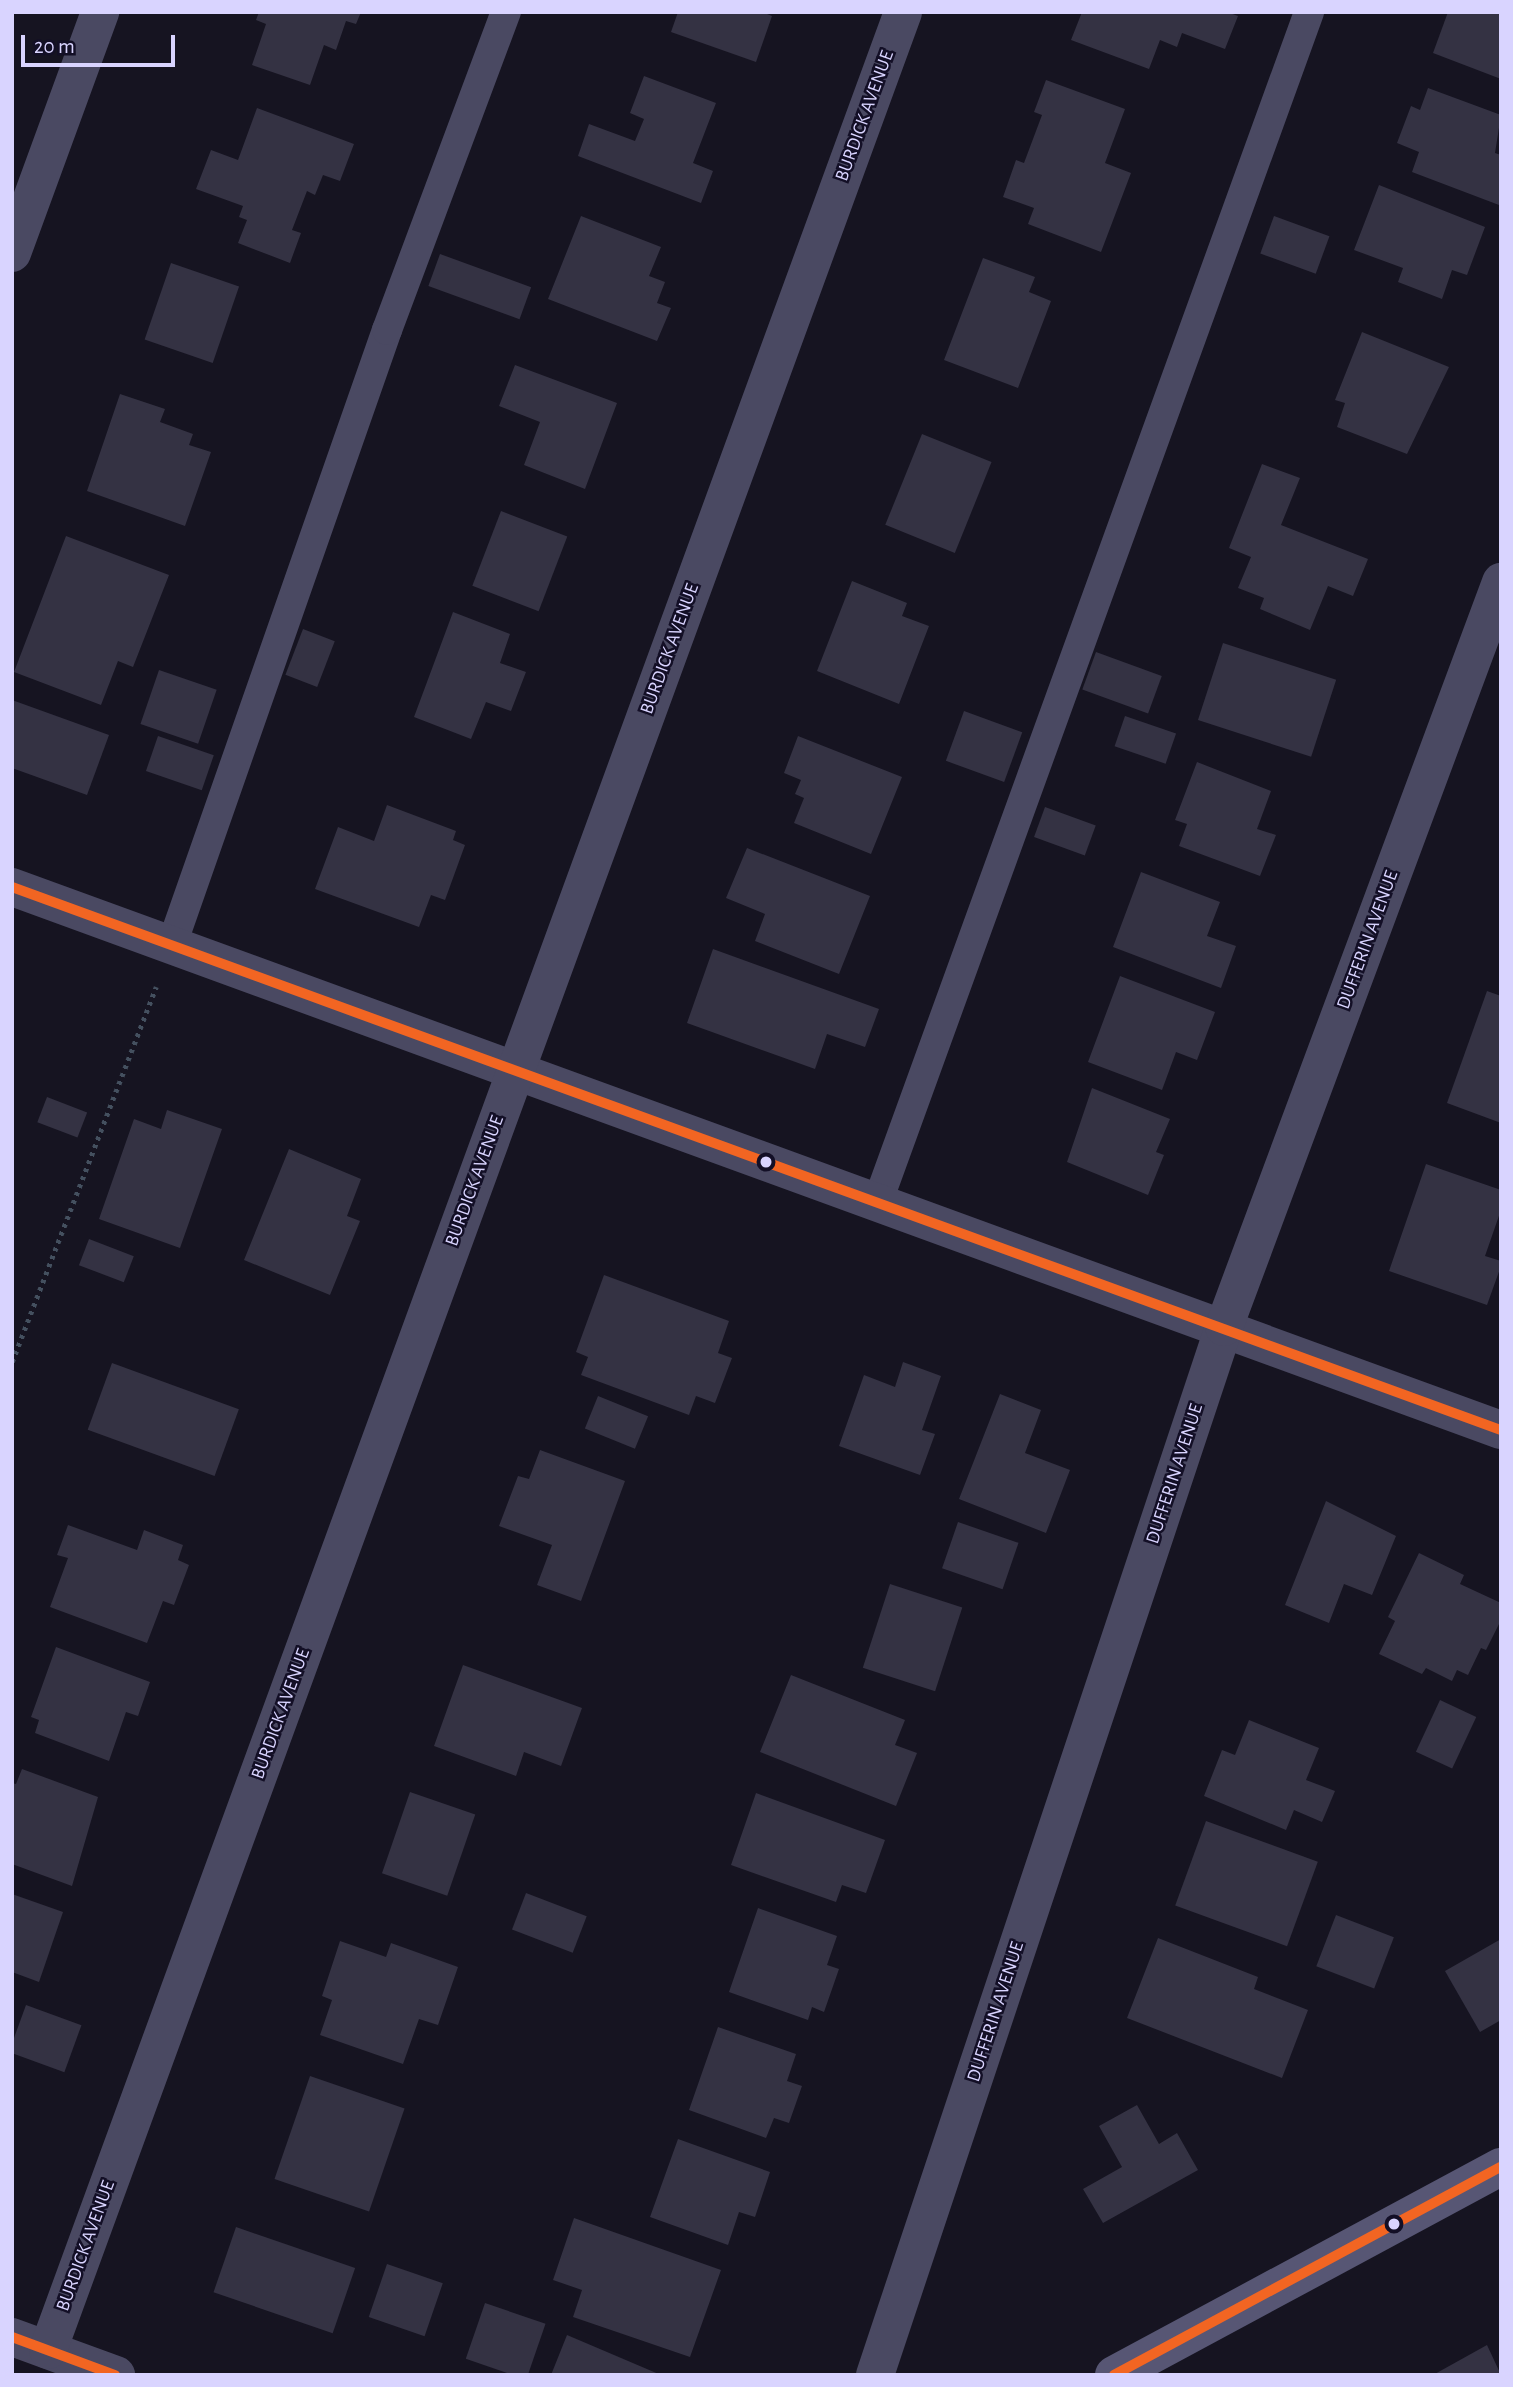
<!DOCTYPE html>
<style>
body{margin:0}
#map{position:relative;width:1513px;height:2387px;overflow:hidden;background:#161421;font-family:"Alegreya Sans",sans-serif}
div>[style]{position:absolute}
.building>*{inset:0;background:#343243;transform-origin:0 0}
.path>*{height:4.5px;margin-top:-2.25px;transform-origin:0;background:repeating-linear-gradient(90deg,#44505f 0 3.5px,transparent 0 8.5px)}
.service>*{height:30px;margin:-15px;padding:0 15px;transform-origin:15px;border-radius:15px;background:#4a4962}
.minor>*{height:38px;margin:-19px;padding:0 19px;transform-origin:19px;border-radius:19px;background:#4a4962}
.secondary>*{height:38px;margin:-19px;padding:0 19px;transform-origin:19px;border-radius:19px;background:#575674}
.bus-1>*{height:10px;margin:-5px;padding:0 5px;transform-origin:5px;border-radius:5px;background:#f26522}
.dots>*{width:19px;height:19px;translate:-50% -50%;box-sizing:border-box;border:4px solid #130f26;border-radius:50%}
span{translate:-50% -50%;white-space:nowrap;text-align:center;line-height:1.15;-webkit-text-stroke:5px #130f26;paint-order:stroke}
.street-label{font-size:19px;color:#d9d4ff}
.frame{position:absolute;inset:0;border:14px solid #d9d4ff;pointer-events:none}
.scale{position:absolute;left:21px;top:35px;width:154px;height:32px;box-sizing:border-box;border:4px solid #d9d4ff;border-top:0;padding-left:9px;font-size:21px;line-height:24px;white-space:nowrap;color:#d9d4ff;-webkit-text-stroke:5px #130f26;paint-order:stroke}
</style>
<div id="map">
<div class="building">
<i style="clip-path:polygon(259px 12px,361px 12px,356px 24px,346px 21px,336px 50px,324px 45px,310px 85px,252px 65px,266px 24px,256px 20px)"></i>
<i style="clip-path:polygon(678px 12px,762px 12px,772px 16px,756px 62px,671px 32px)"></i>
<i style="clip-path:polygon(1082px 12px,1227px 12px,1238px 16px,1225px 49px,1182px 33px,1177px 47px,1160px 40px,1149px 69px,1071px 40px)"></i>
<i style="clip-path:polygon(1448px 12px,1501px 12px,1501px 79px,1433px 53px)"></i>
<i style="clip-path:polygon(644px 76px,716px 103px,693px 163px,713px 171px,701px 203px,578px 156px,589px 124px,635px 141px,644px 119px,630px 113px)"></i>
<i style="clip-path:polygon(1046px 80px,1125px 109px,1105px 163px,1131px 173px,1101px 252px,1028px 224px,1034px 208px,1003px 197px,1016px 160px,1024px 163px,1042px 115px,1034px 112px)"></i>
<i style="clip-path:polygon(1428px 88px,1501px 115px,1495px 153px,1501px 155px,1499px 205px,1412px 172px,1419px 152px,1397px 143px,1411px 106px,1420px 110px)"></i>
<i style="clip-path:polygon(257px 108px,354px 144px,340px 181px,323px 175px,315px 195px,307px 191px,292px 230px,301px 233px,290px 263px,238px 243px,247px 220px,239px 217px,243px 206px,196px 189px,211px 150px,238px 160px)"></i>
<i style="clip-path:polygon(1379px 185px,1485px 227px,1467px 275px,1452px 270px,1442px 299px,1398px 282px,1403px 268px,1354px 250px)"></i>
<i style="clip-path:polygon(581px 216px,661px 247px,649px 276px,665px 282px,657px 303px,671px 308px,657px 341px,548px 299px)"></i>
<i style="left:1274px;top:216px;width:59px;height:40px;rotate:20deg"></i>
<i style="left:440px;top:254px;width:97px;height:34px;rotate:20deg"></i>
<i style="clip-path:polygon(983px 258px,1035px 277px,1029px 292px,1051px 301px,1018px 388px,944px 360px)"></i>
<i style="left:171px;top:263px;width:72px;height:81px;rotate:19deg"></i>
<i style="clip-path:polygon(1362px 332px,1449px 367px,1407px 454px,1337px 427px,1345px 403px,1335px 400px)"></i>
<i style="clip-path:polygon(515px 365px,617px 403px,585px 489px,524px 465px,540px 422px,499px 406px)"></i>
<i style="clip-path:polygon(120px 394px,165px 409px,160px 422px,193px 434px,189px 445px,211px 452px,185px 526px,87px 491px)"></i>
<i style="left:922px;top:434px;width:75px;height:98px;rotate:22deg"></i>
<i style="clip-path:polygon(1262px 464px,1300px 478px,1281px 525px,1368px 559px,1353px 596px,1328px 586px,1310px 630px,1260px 609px,1264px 598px,1238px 588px,1251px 557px,1229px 548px)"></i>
<i style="left:501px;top:511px;width:71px;height:80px;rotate:21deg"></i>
<i style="clip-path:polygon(66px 536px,169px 575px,133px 667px,118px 661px,101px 705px,14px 672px)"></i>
<i style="clip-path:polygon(852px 581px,907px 603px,902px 616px,929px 626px,899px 704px,817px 671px)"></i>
<i style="clip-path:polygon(453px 612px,510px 634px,500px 663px,526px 672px,511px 711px,486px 702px,471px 739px,414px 717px)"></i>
<i style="left:303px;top:629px;width:34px;height:49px;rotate:21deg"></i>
<i style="left:1223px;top:643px;width:119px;height:81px;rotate:18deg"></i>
<i style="left:1096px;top:652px;width:70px;height:40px;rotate:20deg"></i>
<i style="left:159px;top:670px;width:61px;height:57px;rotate:19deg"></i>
<i style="clip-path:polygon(12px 700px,109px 735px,87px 795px,12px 768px)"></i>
<i style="left:964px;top:711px;width:62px;height:53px;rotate:20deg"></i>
<i style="left:1125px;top:716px;width:54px;height:32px;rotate:19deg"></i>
<i style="left:158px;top:736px;width:59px;height:37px;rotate:19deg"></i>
<i style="clip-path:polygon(798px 736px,902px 777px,871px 854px,794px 823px,804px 798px,795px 794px,801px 780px,784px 773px)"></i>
<i style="clip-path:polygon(1197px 762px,1271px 791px,1257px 829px,1276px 835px,1260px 876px,1179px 846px,1187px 824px,1175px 820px)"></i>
<i style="clip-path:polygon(387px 805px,456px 831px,453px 840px,465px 845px,445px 900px,431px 895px,419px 927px,315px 889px,338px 827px,374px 841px)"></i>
<i style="left:1045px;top:807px;width:54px;height:32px;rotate:20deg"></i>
<i style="clip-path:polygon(747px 848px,870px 896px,839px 974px,755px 941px,765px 914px,726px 898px)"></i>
<i style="clip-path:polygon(1141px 872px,1220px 902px,1207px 936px,1236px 946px,1221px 988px,1113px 947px)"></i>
<i style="clip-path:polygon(713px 949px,879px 1009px,865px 1047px,827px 1034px,815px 1069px,687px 1023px)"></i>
<i style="clip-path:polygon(1120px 976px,1215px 1012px,1197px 1060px,1176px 1052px,1162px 1090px,1088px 1062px)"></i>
<i style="clip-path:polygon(1487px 991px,1501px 996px,1501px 1123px,1447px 1103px)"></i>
<i style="clip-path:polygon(1092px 1088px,1170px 1119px,1156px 1152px,1164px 1155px,1148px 1195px,1067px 1162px)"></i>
<i style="left:47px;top:1097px;width:43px;height:27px;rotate:21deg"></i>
<i style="clip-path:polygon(167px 1110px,222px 1129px,180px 1248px,99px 1219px,134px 1119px,161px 1129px)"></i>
<i style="clip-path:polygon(289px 1149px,361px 1179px,347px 1216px,360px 1221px,330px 1295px,244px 1260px)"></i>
<i style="clip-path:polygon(1426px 1164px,1501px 1190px,1501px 1210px,1485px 1256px,1501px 1261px,1501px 1266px,1487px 1305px,1389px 1271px)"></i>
<i style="left:89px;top:1239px;width:48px;height:28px;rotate:21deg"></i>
<i style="clip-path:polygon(604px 1275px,729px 1321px,718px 1353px,732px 1358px,715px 1403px,696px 1396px,689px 1415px,581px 1375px,588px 1357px,576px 1352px)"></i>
<i style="clip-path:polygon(903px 1362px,941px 1376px,922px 1430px,935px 1434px,920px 1475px,839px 1446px,864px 1375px,895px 1387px)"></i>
<i style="left:112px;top:1363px;width:135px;height:71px;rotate:20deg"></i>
<i style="clip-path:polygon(1000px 1394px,1041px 1410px,1025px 1453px,1070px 1470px,1046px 1533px,959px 1499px)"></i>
<i style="left:598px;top:1396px;width:54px;height:35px;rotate:22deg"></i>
<i style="clip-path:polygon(540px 1450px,625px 1481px,581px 1601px,537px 1585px,552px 1545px,499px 1526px,518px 1476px,529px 1479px)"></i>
<i style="clip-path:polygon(1326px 1501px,1396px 1536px,1372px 1595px,1344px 1584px,1329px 1623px,1285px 1605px)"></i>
<i style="left:958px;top:1522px;width:64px;height:49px;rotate:19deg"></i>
<i style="clip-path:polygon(68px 1525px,137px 1550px,144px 1530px,183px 1545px,178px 1560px,189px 1565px,174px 1605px,163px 1601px,147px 1643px,50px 1607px,68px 1558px,57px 1555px)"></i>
<i style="clip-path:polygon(1419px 1553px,1464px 1575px,1460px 1584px,1501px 1603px,1501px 1620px,1486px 1650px,1481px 1648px,1468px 1675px,1457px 1670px,1452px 1681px,1426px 1668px,1422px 1674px,1379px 1654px,1395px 1621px,1388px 1617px)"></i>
<i style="left:890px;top:1584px;width:76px;height:88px;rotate:18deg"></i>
<i style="clip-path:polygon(56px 1647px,150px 1682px,138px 1716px,126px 1712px,109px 1761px,35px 1733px,39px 1720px,31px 1717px)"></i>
<i style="clip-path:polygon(463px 1665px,582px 1708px,561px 1766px,524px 1752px,516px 1776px,434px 1746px)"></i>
<i style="clip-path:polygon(791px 1675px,905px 1720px,895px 1745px,917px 1753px,896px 1806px,760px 1752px)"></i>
<i style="left:1440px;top:1700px;width:40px;height:57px;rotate:25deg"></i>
<i style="clip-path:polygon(1249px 1720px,1319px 1748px,1306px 1780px,1335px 1791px,1322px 1822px,1294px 1810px,1286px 1830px,1204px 1796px,1222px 1750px,1235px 1755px)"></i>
<i style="clip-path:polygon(22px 1769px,98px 1797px,72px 1886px,12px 1864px,12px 1783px,16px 1784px)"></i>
<i style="left:410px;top:1792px;width:69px;height:86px;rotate:19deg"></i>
<i style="clip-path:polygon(756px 1793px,885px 1840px,866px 1893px,842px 1885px,836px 1902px,731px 1865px)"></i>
<i style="left:1206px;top:1821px;width:119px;height:90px;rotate:20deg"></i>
<i style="left:526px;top:1893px;width:65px;height:39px;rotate:21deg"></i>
<i style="clip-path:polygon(12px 1894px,63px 1912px,39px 1982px,12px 1972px)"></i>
<i style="clip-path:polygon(758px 1908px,837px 1936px,827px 1965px,839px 1969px,824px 2012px,812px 2007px,808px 2020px,729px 1992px)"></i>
<i style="left:1336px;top:1915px;width:62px;height:55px;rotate:21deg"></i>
<i style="clip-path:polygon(1158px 1938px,1258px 1977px,1254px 1989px,1308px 2010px,1282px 2078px,1127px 2018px)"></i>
<i style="clip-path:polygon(1501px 1939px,1501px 2020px,1480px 2032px,1445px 1971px)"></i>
<i style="clip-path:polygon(340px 1941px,386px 1957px,391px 1943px,458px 1967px,438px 2025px,419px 2019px,403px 2064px,320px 2035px,332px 2000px,322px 1996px)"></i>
<i style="left:26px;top:2005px;width:59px;height:50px;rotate:20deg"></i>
<i style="clip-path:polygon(718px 2027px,796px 2054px,787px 2081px,802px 2086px,789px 2123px,774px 2118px,766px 2138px,689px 2110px)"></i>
<i style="left:310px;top:2076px;width:100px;height:109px;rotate:19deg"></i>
<i style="clip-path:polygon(1137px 2105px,1159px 2144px,1177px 2133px,1198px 2170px,1103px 2223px,1083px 2189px,1122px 2167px,1099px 2126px)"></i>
<i style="clip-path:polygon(678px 2139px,770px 2172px,755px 2217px,739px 2212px,728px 2245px,650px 2217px)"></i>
<i style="clip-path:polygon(574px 2218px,721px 2270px,690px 2357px,573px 2317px,582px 2290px,553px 2280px)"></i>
<i style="left:236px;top:2227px;width:126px;height:69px;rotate:19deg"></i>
<i style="left:387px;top:2264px;width:59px;height:56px;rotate:19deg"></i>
<i style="left:485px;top:2303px;width:64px;height:59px;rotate:19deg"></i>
<i style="clip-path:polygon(567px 2335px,661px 2375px,551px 2375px)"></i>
<i style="clip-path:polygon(1487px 2345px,1501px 2375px,1433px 2375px)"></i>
</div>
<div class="path">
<i style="left:12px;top:1362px;width:402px;rotate:-69deg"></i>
</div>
<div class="service">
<i style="left:171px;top:947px;width:654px;rotate:-70.71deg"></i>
<i style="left:387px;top:330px;width:340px;rotate:-69.5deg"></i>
<i style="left:878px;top:1201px;width:1265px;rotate:-70.07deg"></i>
</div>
<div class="minor">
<i style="left:12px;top:253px;width:257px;rotate:-69.9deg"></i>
<i style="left:12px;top:887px;width:1585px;rotate:20.04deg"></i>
<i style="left:12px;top:2337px;width:111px;rotate:20.1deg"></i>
<i style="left:48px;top:2350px;width:2489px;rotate:-69.91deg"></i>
<i style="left:875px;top:2375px;width:1105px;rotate:-71.58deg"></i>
<i style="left:1224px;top:1327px;width:795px;rotate:-69.6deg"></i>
</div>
<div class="secondary">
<i style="left:1114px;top:2375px;width:439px;rotate:-28.3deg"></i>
</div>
<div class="bus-1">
<i style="left:12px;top:887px;width:1585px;rotate:20.04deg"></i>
<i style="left:12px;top:2337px;width:110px;rotate:20.3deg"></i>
<i style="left:1114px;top:2375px;width:439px;rotate:-28.3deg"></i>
</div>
<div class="dots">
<i style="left:766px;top:1162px;background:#d9d4ff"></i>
<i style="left:1394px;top:2224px;background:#d9d4ff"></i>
</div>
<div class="street-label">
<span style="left:865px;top:116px;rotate:-70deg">BURDICK AVENUE</span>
<span style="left:670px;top:649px;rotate:-70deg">BURDICK AVENUE</span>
<span style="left:1368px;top:940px;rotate:-70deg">DUFFERIN AVENUE</span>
<span style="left:475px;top:1181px;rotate:-70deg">BURDICK AVENUE</span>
<span style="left:1175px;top:1474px;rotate:-72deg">DUFFERIN AVENUE</span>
<span style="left:281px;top:1714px;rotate:-70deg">BURDICK AVENUE</span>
<span style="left:996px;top:2012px;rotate:-72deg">DUFFERIN AVENUE</span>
<span style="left:86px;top:2246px;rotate:-70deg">BURDICK AVENUE</span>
</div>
<div class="frame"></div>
<div class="scale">20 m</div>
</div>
